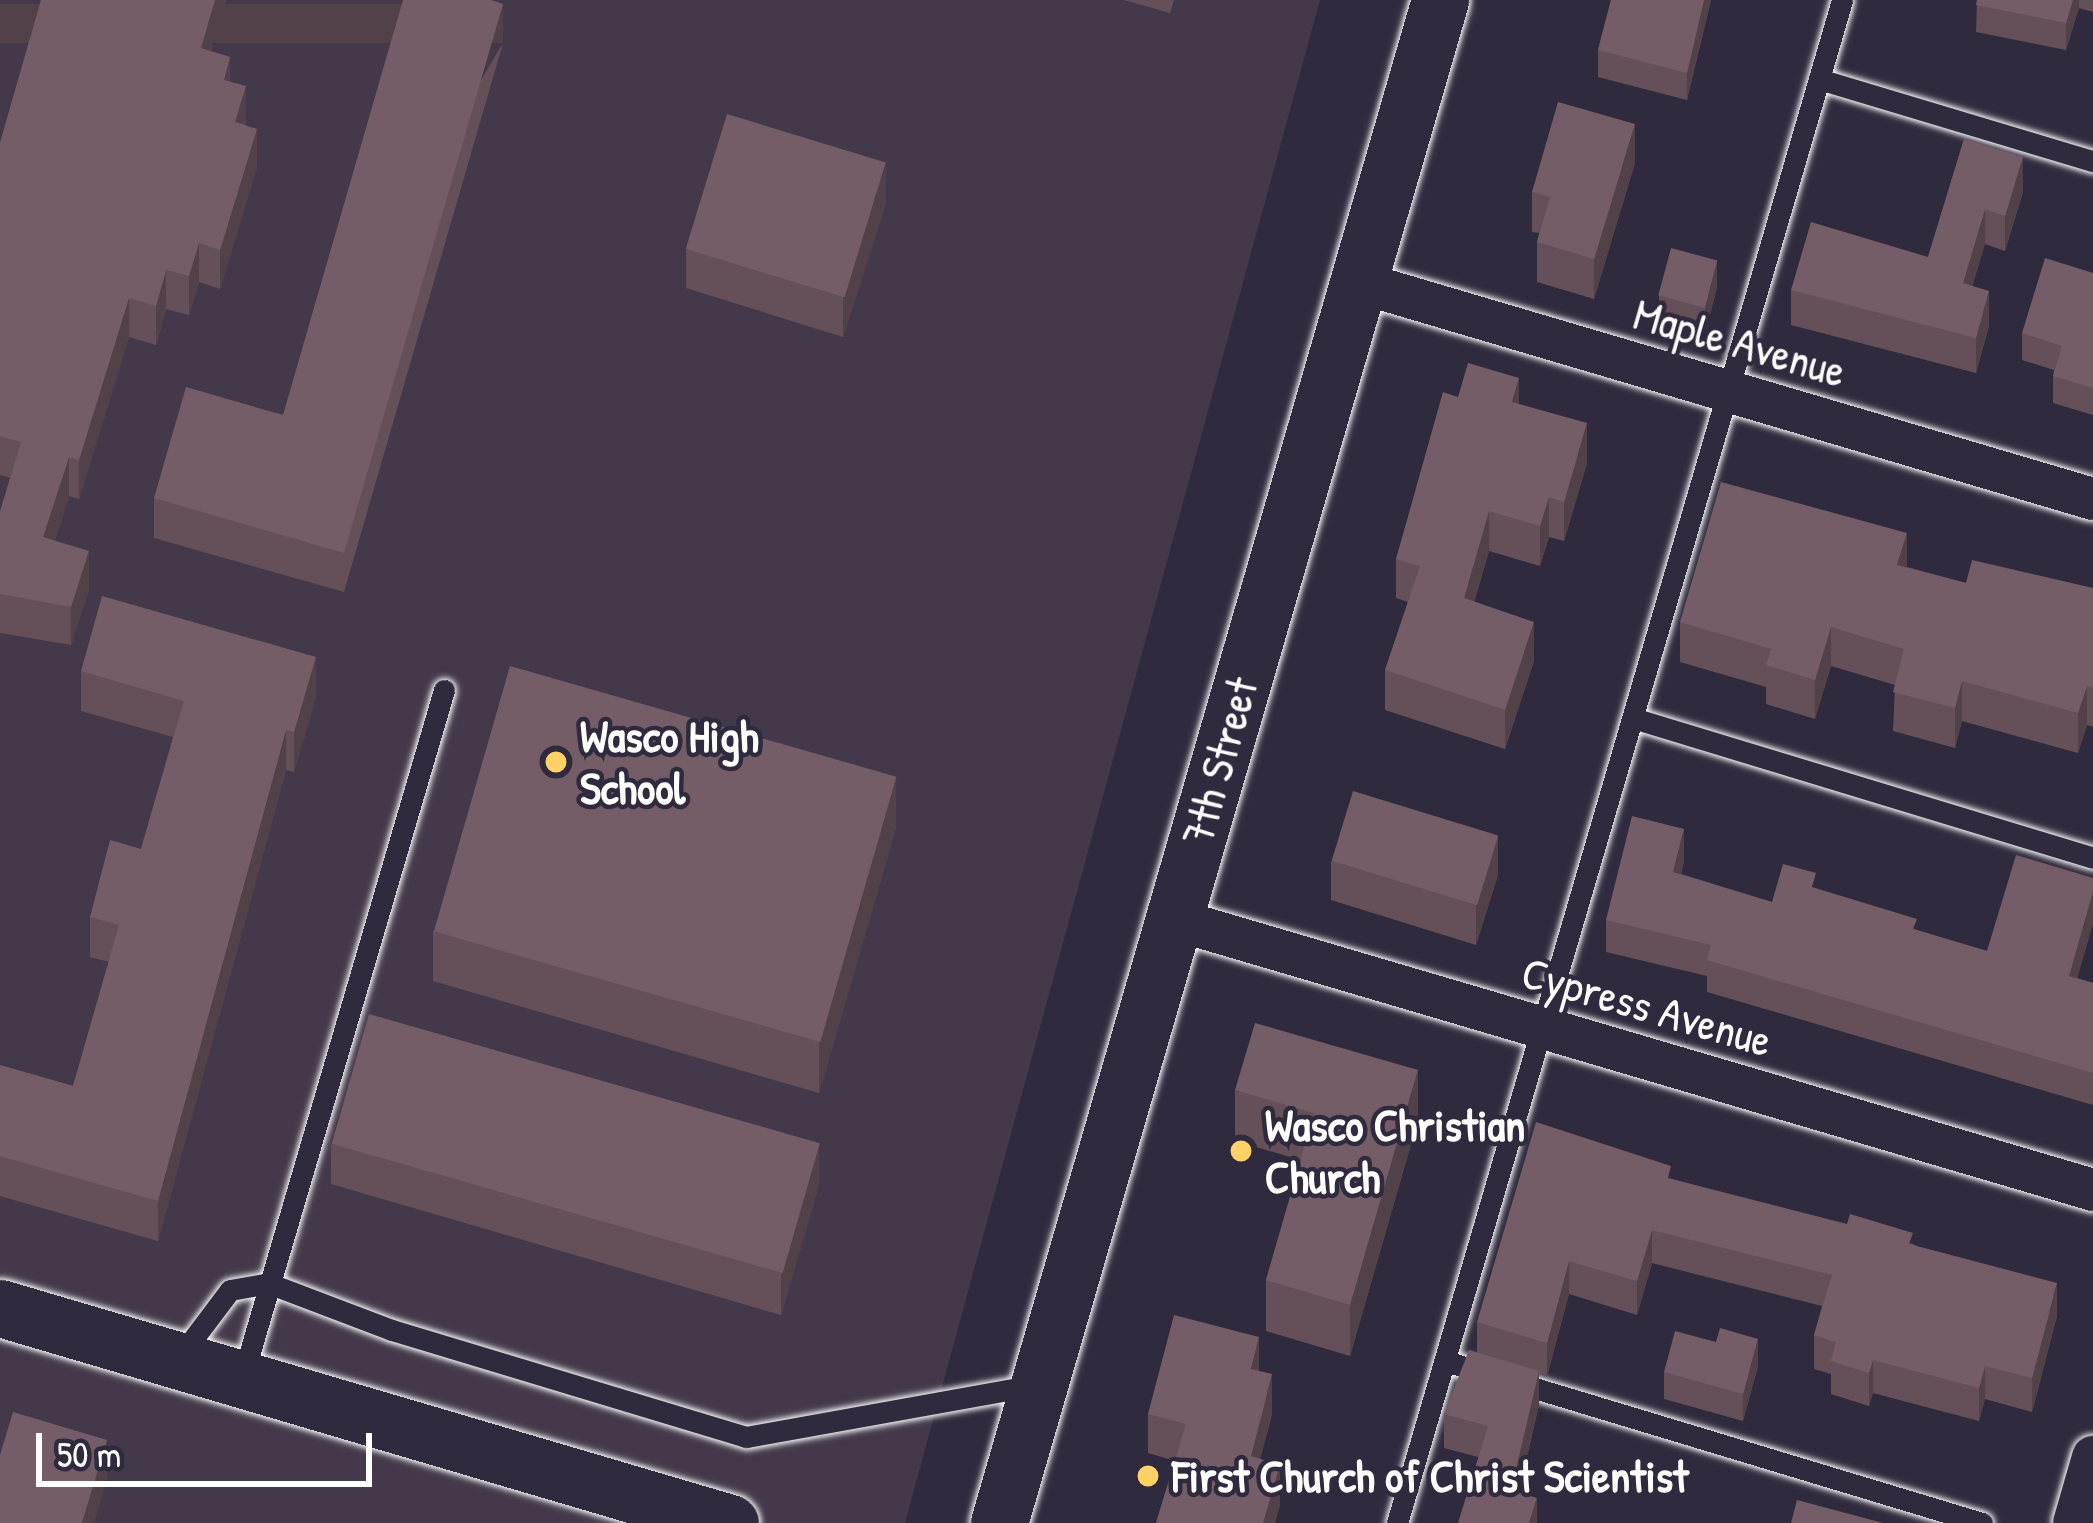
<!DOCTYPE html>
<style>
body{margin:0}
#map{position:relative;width:2093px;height:1523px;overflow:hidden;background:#2f2a3d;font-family:"Patrick Hand",sans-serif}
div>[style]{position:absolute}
.built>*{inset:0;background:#44394a}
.roads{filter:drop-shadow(0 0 3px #fff) drop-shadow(0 0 3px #fff)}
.lane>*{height:21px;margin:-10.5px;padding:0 10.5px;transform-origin:10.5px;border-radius:10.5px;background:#2f2a3d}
.street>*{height:42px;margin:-21px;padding:0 21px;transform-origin:21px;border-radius:21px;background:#2f2a3d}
.secondary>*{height:57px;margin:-28.5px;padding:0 28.5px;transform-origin:28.5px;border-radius:28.5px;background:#2f2a3d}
.wall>*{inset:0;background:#655059}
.shaded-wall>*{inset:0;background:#524149;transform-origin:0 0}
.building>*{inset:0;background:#755d68;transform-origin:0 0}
.dots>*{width:33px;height:33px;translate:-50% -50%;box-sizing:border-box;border:6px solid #2f2a3d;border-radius:50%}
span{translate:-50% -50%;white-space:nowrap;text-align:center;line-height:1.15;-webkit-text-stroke:9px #2f2a3d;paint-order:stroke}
.street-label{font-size:45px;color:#fff}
.poi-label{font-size:45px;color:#fff;font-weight:700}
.left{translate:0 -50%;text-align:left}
.scale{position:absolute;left:36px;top:1433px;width:336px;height:54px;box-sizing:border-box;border:6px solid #fff;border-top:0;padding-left:15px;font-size:36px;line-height:42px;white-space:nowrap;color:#fff;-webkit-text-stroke:9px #2f2a3d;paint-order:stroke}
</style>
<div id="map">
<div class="built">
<i style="clip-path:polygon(0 0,1320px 0,905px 1523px,0 1523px)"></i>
</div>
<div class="roads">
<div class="lane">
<i style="left:1819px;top:79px;width:286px;rotate:16.7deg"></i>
<i style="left:1633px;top:718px;width:481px;rotate:16.9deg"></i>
<i style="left:181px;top:1355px;width:81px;rotate:-53deg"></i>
<i style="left:230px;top:1290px;width:39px;rotate:-10deg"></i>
<i style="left:268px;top:1283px;width:133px;rotate:20.8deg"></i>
<i style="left:392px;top:1330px;width:370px;rotate:16.8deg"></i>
<i style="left:746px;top:1437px;width:294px;rotate:-10.2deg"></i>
<i style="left:1445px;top:1361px;width:561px;rotate:16.79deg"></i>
<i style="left:242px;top:1379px;width:718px;rotate:-73.66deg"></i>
<i style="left:1397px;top:1523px;width:1587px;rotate:-73.71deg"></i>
</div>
<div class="street">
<i style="left:1358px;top:282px;width:766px;rotate:16.45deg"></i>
<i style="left:1173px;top:919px;width:959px;rotate:16.41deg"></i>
<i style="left:2074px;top:1523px;width:69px;rotate:-73.9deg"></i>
</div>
<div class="secondary">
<i style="left:0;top:1308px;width:761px;rotate:16.41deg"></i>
<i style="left:999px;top:1523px;width:1586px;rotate:-73.85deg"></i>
</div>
</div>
<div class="wall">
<i style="clip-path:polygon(41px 0,226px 0,211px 51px,230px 82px,246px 125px,257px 167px,220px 289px,199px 282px,189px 315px,166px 309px,156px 345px,129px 337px,79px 499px,69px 496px,55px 540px,89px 589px,71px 645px,0 633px,0 512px,10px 478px,0 475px,0 143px)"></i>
<i style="clip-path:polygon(1124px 0,1174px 0,1170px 13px)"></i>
<i style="clip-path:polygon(1611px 0,1711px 0,1687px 100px,1598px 77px,1598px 50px)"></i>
<i style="clip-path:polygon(1977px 0,2093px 0,2093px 12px,2079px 8px,2066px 50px,1976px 32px)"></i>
<i style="clip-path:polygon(503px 43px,344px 592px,154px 538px,154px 498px,283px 415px)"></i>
<i style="clip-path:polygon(1964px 139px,2023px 192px,2005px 251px,1985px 244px,1972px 286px,1989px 326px,1976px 373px,1791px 325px,1791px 290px,1928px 257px)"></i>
<i style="clip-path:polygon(1635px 163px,1594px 299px,1537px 282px,1537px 242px,1539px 233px,1532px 232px,1532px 192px)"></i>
<i style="clip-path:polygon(886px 203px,843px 337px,686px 288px,686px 249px)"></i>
<i style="clip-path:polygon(2093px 273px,2093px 415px,2053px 403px,2053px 376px,2054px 370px,2022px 360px,2022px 333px)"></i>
<i style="clip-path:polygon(1717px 287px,1705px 335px,1659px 322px,1659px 295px)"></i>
<i style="clip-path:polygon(1458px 397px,1519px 404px,1587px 463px,1564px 541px,1549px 537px,1540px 566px,1489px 551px,1474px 602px,1534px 661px,1505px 749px,1385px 710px,1385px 670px,1408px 602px,1396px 598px,1396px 559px)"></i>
<i style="clip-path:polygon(1907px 567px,1966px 583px,2093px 588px,2093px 727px,2087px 725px,2078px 753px,1962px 721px,1955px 748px,1893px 731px,1895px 685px,1831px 666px,1815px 719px,1766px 704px,1766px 687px,1680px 662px,1680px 622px)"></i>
<i style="clip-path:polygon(81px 671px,316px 697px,294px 772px,286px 770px,158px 1241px,0 1196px,0 1065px,73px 1086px,109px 962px,90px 957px,90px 917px,141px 849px,173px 737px,81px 711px)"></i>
<i style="clip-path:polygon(896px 828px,819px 1093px,433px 981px,433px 931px)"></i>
<i style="clip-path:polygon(1331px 861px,1498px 875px,1476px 945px,1331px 900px)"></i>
<i style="clip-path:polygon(1684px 861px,1681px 874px,1772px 902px,1816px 889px,1917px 930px,1987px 951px,2093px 878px,2093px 923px,2077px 978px,2093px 983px,2093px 1105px,1707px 992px,1707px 976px,1606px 952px,1606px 920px)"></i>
<i style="clip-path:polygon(1235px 1090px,1418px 1120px,1350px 1356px,1266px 1331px,1266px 1280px,1301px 1160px,1235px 1141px)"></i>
<i style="clip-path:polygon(331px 1144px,819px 1185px,781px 1315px,331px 1184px)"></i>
<i style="clip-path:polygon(1671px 1179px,1913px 1244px,2057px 1316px,2032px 1412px,1985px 1399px,1979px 1421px,1873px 1393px,1869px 1406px,1831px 1394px,1831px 1374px,1814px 1369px,1814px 1335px,1822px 1306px,1652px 1263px,1637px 1315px,1569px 1294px,1547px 1376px,1539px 1374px,1539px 1405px,1519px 1492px,1537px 1523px,1478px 1457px,1444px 1448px,1444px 1414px,1477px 1353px,1477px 1322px)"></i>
<i style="clip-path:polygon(1758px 1366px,1743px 1421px,1664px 1399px,1664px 1372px)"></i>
<i style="clip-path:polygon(1259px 1371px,1272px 1414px,1260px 1459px,1280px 1505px,1275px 1523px,1156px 1523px,1175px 1461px,1148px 1453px,1148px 1414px)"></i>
</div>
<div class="shaded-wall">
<i style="clip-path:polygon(215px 0,226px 0,201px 86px,201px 48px)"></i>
<i style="clip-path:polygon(1704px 0,1711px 0,1687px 100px,1687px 73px)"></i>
<i style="clip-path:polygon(2073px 0,2079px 0,2079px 8px,2066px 50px,2066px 23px)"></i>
<i style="left:503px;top:4px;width:39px;height:572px;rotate:90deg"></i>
<i style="clip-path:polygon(230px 57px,230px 95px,224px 80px)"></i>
<i style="clip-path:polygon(246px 86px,246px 125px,235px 122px)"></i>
<i style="clip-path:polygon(1635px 124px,1635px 163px,1594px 299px,1594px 259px)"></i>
<i style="clip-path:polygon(257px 129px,257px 167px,220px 289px,220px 250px)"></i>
<i style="clip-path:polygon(2023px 157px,2023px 192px,2005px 251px,2005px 216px)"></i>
<i style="clip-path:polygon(886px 163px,886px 203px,843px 337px,843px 298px)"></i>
<i style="clip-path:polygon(1985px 209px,1985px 244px,1963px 318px,1963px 283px)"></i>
<i style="clip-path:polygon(199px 243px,199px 282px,189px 315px,189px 276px)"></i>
<i style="clip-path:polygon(1717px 260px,1717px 287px,1705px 335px,1705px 308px)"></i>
<i style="clip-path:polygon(166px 270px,166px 309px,156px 345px,156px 306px)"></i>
<i style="clip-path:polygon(1989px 291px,1989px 326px,1976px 373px,1976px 338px)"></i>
<i style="clip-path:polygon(129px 298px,129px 337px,79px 499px,79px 460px)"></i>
<i style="clip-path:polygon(1519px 378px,1519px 418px,1512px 402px)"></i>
<i style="clip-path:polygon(1587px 423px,1587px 463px,1564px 541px,1564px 502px)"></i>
<i style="clip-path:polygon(69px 457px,69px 496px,43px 576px,43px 537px)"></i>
<i style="clip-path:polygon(1549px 497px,1549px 537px,1540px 566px,1540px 526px)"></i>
<i style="clip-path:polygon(1489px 511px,1489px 551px,1464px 638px,1464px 598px)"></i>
<i style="clip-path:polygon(1907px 533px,1907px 573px,1897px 565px)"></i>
<i style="clip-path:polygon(89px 551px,89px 589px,71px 645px,71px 607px)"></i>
<i style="clip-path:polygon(1534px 622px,1534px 661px,1505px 749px,1505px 710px)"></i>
<i style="clip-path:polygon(1831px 627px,1831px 666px,1815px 719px,1815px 680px)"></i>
<i style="clip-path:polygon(316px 657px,316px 697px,294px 772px,294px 732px)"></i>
<i style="clip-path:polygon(1962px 681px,1962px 721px,1955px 748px,1955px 708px)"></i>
<i style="clip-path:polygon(2087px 686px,2087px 725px,2078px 753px,2078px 713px)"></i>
<i style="clip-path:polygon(286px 730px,286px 770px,158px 1241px,158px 1201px)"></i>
<i style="clip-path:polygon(896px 778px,896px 828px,819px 1093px,819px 1043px)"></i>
<i style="clip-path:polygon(1684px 829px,1684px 861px,1673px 904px,1673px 872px)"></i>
<i style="clip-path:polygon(1498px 835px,1498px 875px,1476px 945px,1476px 905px)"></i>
<i style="clip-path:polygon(2093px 891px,2093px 923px,2069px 1008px,2069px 976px)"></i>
<i style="clip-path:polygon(1418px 1070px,1418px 1120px,1350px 1356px,1350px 1305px)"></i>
<i style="clip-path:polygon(819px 1146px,819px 1185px,781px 1315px,781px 1275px)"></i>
<i style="clip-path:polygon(1652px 1230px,1652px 1263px,1637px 1315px,1637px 1281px)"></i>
<i style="clip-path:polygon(1569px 1261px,1569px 1294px,1547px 1376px,1547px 1343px)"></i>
<i style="clip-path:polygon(2057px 1283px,2057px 1316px,2032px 1412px,2032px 1378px)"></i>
<i style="clip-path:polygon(1259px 1337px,1259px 1377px,1251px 1369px)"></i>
<i style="clip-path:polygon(1758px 1339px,1758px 1366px,1743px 1421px,1743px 1394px)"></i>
<i style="clip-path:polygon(1873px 1360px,1873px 1393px,1869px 1406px,1869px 1373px)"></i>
<i style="clip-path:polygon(1985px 1366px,1985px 1399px,1979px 1421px,1979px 1388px)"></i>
<i style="clip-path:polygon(1539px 1371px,1539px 1405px,1511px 1523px,1511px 1490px)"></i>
<i style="clip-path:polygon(1272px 1374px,1272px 1414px,1251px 1496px,1251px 1456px)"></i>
<i style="clip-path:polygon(107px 1440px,107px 1480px,94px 1523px,82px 1523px)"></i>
<i style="clip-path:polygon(1280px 1465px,1280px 1505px,1275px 1523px,1263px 1523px)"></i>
<i style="clip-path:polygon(1537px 1498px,1537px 1523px,1529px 1523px)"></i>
</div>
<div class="building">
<i style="clip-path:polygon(41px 0,215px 0,201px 48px,230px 57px,224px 80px,246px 86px,235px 122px,257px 129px,220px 250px,199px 243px,189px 276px,166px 270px,156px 306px,129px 298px,79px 460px,69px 457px,43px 537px,89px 551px,71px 607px,0 594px,0 512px,21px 442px,0 436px,0 143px)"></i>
<i style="clip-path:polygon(403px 0,491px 0,503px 4px,344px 553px,154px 498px,186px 387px,283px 415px)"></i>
<i style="clip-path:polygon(1611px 0,1704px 0,1687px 73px,1598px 50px)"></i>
<i style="clip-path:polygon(1977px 0,2073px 0,2066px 23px,1976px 5px)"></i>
<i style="clip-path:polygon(1558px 102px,1635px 124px,1594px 259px,1537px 242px,1550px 197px,1532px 192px)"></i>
<i style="left:727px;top:114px;width:166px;height:141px;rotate:17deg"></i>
<i style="clip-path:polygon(1964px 139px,2023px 157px,2005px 216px,1985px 209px,1963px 283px,1989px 291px,1976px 338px,1791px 290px,1811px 222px,1928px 257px)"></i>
<i style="left:1671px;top:248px;width:48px;height:49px;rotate:15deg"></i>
<i style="clip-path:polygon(2045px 258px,2093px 273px,2093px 388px,2053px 376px,2062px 346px,2022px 333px)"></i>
<i style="clip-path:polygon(1468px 363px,1519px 378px,1512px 402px,1587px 423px,1564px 502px,1549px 497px,1540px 526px,1489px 511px,1464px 598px,1534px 622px,1505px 710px,1385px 670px,1420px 566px,1396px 559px,1443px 392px,1458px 397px)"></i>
<i style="clip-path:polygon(1721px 482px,1907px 533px,1897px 565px,1966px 583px,1972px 560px,2093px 588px,2093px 687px,2087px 686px,2078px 713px,1962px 681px,1955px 708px,1893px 692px,1904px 649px,1831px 627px,1815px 680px,1766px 665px,1771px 649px,1680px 622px)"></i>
<i style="clip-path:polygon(102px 596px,316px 657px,294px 732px,286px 730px,158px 1201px,0 1156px,0 1065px,73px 1086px,119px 925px,90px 917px,110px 840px,141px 849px,184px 701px,81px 671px)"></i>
<i style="left:510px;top:666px;width:402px;height:276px;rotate:16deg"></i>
<i style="left:1353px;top:791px;width:152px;height:73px;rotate:17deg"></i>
<i style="clip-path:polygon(1632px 816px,1684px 829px,1673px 872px,1772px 902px,1783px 864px,1816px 873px,1812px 887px,1917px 919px,1913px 929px,1987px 951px,2016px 855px,2093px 878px,2093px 891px,2069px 976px,2093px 983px,2093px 1073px,1707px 960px,1711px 945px,1606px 920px)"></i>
<i style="left:369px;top:1014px;width:469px;height:135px;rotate:16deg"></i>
<i style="clip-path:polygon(1255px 1023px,1418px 1070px,1350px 1305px,1266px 1280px,1314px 1113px,1235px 1090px)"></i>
<i style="clip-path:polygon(1536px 1122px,1671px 1166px,1668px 1178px,1847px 1224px,1850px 1214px,1913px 1233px,1909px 1244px,2057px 1283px,2032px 1378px,1985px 1366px,1979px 1388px,1873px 1360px,1869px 1373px,1831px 1361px,1836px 1342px,1814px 1335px,1832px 1275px,1652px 1230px,1637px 1281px,1569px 1261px,1547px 1343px,1477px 1322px)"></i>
<i style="clip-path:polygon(1174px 1315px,1259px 1337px,1251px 1369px,1272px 1374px,1251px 1456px,1280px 1465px,1263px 1523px,1156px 1523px,1186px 1424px,1148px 1414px)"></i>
<i style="clip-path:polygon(1720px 1328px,1758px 1339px,1743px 1394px,1664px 1372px,1675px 1331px,1716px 1342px)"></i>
<i style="clip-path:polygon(1469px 1350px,1539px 1371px,1511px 1490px,1537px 1498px,1529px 1523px,1458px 1523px,1488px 1426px,1444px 1414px)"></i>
<i style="clip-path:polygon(13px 1412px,107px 1440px,82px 1523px,0 1523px,0 1455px)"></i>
<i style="clip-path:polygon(1797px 1500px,1883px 1523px,1791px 1523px)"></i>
</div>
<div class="dots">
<i style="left:556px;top:762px;background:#ffd166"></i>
<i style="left:1241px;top:1151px;background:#ffd166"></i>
<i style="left:1148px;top:1476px;background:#ffd166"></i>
</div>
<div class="street-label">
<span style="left:1740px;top:342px;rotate:16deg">Maple Avenue</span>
<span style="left:1219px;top:761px;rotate:-74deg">7th Street</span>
<span style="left:1647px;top:1006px;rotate:16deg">Cypress Avenue</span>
</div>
<div class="poi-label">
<span class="left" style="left:580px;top:762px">Wasco High<br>School</span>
<span class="left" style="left:1265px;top:1151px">Wasco Christian<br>Church</span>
<span class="left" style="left:1172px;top:1476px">First Church of Christ Scientist</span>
</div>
<div class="scale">50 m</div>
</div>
